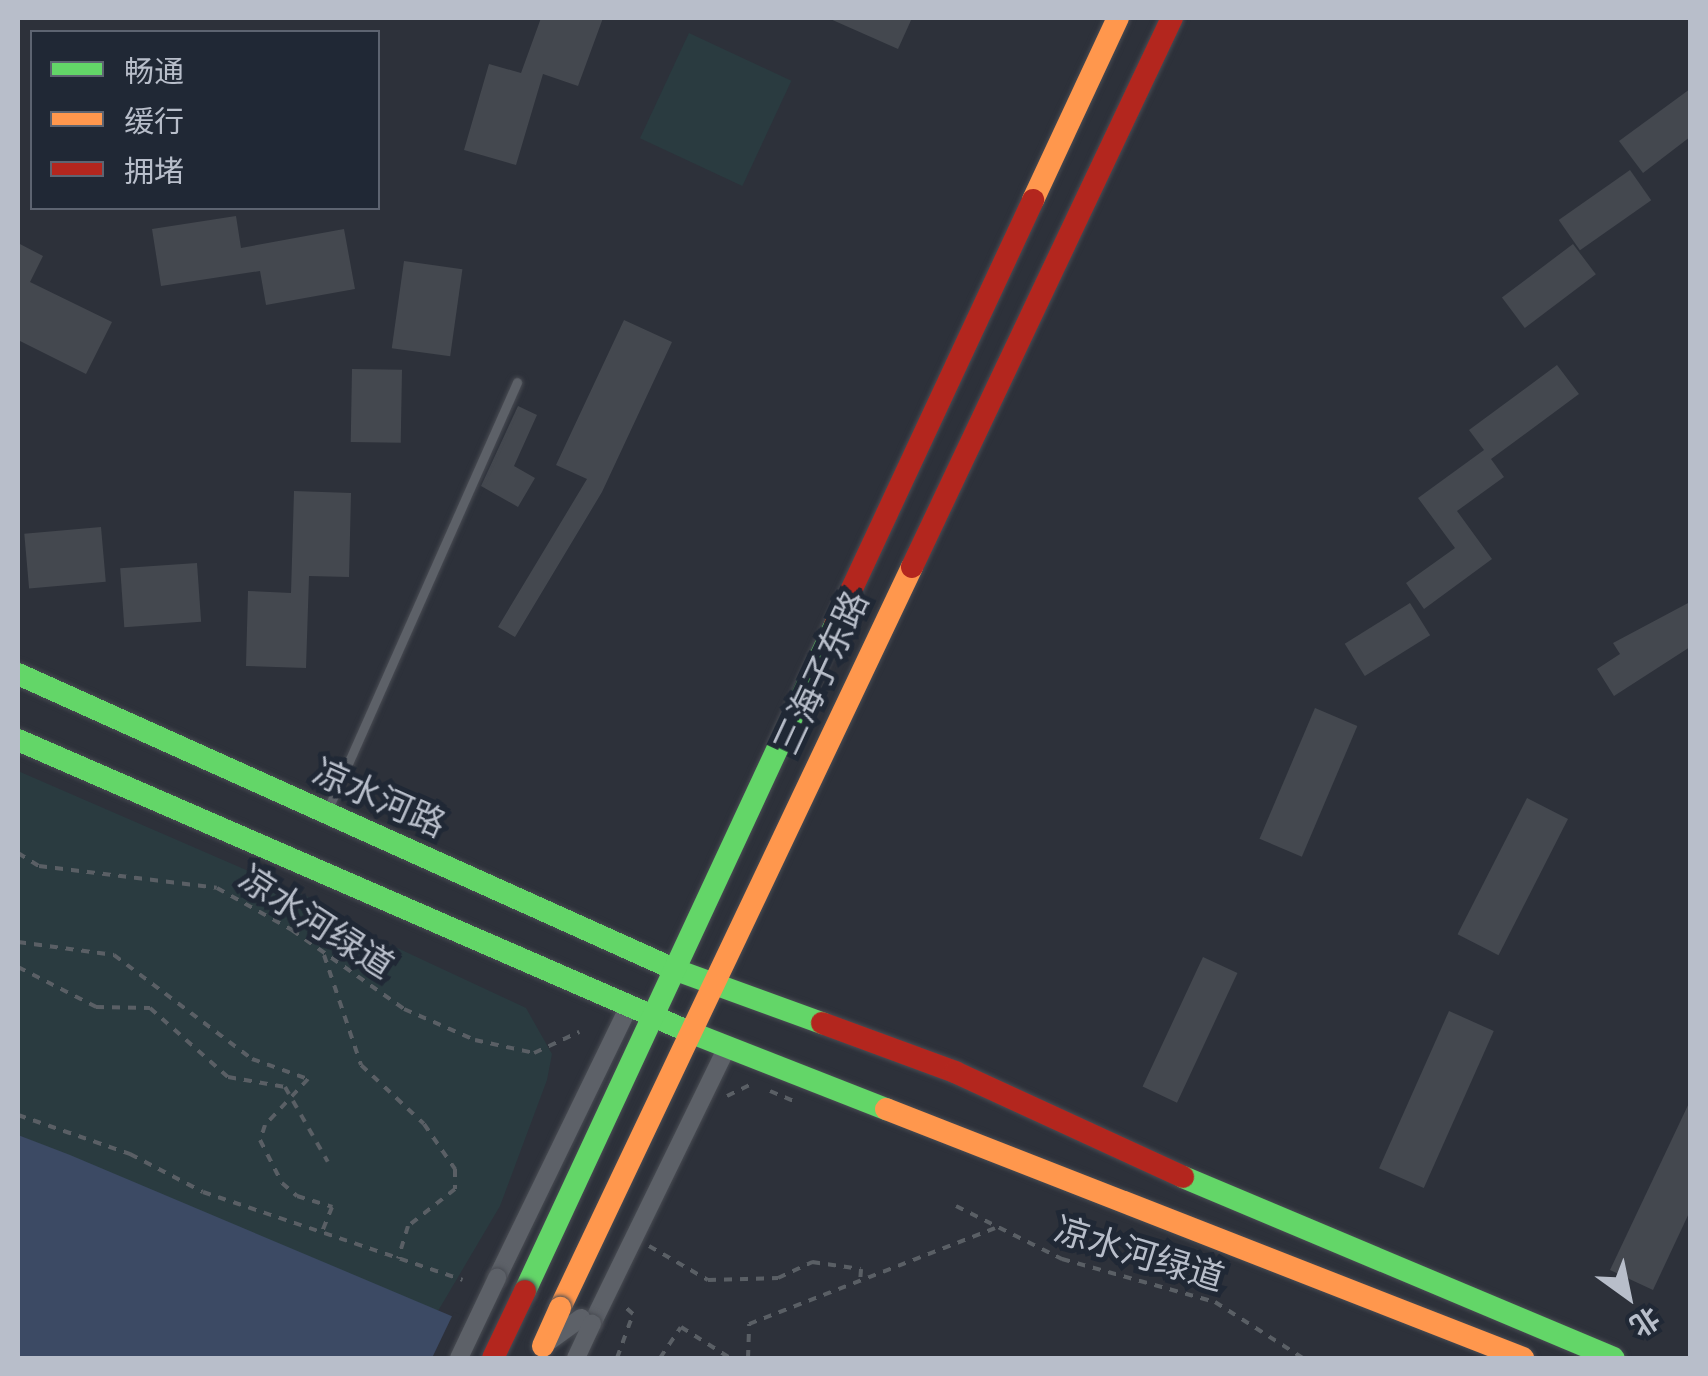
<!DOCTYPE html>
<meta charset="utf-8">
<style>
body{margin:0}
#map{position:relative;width:1708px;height:1376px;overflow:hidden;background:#2d313a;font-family:Roboto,"Noto Sans SC",sans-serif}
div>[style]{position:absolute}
.green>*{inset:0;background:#2a3b40;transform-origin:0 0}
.water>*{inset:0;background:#3c4a64}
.pier>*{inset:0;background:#2d313a}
.building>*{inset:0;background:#44484f;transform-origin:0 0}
.path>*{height:4px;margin-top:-2px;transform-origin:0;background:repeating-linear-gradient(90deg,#5a5f65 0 8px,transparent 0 16px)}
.roads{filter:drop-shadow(0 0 2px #494c53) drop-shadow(0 0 2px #494c53)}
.lane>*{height:9px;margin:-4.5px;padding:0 4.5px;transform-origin:4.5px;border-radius:4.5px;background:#5d6168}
.street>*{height:18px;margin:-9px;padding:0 9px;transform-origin:9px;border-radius:9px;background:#5d6168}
.fast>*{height:22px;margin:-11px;padding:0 11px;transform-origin:11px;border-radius:11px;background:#63d668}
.slow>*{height:22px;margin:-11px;padding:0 11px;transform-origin:11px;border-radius:11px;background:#ff974d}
.jam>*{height:22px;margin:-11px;padding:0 11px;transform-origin:11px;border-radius:11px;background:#b3261e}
.path-bridge>*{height:4px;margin-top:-2px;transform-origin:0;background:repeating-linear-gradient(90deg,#5a5f65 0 8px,transparent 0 16px)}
.bridges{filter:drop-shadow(0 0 2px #494c53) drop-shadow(0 0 2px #494c53)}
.street-bridge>*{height:18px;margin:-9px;padding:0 9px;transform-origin:9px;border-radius:9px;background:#5d6168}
.slow-bridge>*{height:22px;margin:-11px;padding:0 11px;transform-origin:11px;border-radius:11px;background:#ff974d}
.jam-bridge>*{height:22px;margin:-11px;padding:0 11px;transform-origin:11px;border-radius:11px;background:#b3261e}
span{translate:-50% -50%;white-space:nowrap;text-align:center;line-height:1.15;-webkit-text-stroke:10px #202835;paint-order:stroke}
.street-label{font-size:35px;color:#b8beca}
.frame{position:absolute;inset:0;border:20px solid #b8beca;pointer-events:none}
.legend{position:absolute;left:30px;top:30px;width:350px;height:180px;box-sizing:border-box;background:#202835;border:2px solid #5d6471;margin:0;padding:12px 18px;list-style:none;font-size:30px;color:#b8beca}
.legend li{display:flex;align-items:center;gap:20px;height:50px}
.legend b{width:50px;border:2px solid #5d6471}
.north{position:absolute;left:1578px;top:1246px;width:100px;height:100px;-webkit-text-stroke:8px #202835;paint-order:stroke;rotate:147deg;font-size:28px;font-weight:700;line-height:40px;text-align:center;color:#b8beca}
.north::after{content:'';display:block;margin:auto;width:35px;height:45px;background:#b8beca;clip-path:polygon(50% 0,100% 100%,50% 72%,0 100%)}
</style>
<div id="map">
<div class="green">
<i style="left:689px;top:33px;width:113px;height:116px;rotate:25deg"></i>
<i style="clip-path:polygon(18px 771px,315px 900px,378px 939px,526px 1008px,552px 1054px,547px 1080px,500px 1206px,438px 1311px,18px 1135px)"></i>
</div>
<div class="water">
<i style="clip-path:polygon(18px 1135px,70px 1155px,551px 1358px,18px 1358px)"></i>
</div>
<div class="pier">
<i style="clip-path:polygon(454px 1312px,553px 1354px,556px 1358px,432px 1358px)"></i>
</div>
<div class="building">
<i style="clip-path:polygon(541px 18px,603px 18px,578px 86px,543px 74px,516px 165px,464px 150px,489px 64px,521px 73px)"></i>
<i style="clip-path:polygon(828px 18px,912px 18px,898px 49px)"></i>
<i style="clip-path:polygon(1690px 89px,1690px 137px,1643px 173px,1619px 141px)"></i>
<i style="left:1630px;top:170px;width:37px;height:87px;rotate:55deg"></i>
<i style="clip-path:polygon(236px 216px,241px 248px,344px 229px,355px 289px,266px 305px,260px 271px,161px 286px,152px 229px)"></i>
<i style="clip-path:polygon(18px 243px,43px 256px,30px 282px,112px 322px,86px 374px,18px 340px)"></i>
<i style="left:1573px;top:244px;width:38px;height:89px;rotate:53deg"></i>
<i style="left:404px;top:261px;width:59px;height:88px;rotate:8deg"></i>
<i style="clip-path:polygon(624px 320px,672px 342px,602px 492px,515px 637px,498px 627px,587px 479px,556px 465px)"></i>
<i style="clip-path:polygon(1557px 365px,1579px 394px,1491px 459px,1504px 477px,1457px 511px,1492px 559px,1424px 609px,1406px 583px,1455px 548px,1418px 498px,1484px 450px,1469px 430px)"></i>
<i style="left:352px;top:369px;width:50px;height:73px;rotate:1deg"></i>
<i style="clip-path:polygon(518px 406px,537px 415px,514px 466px,535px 478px,518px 507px,481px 486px)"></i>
<i style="clip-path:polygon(294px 491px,351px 493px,349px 577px,309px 576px,306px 668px,246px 666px,248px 591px,291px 593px)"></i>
<i style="left:101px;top:527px;width:55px;height:77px;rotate:85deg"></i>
<i style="left:197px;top:563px;width:59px;height:77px;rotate:86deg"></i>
<i style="clip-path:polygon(1690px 602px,1690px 647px,1614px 696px,1597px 669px,1620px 654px,1613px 643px)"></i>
<i style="left:1410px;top:603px;width:38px;height:77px;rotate:58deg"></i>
<i style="left:1315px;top:708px;width:46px;height:142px;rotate:23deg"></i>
<i style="left:1527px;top:798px;width:46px;height:153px;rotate:27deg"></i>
<i style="left:1203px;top:957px;width:38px;height:143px;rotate:25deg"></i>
<i style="left:1449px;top:1011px;width:49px;height:172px;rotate:24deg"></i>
<i style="clip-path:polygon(1690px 1101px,1690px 1211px,1653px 1290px,1610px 1270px)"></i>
</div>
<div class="path">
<i style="left:18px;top:853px;width:25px;rotate:32deg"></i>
<i style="left:39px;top:866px;width:179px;rotate:7deg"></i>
<i style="left:217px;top:888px;width:86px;rotate:29.2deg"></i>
<i style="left:292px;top:930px;width:137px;rotate:35.2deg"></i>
<i style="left:404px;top:1009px;width:77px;rotate:23.6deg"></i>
<i style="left:475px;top:1040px;width:60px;rotate:12.4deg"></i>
<i style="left:534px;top:1053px;width:50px;rotate:-25deg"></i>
<i style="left:18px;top:942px;width:97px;rotate:7.7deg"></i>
<i style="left:114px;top:955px;width:173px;rotate:37deg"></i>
<i style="left:252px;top:1059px;width:59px;rotate:19.7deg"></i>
<i style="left:308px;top:1079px;width:63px;rotate:133.1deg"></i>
<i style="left:265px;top:1125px;width:16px;rotate:108deg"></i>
<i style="left:260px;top:1140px;width:48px;rotate:62.9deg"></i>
<i style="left:282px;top:1183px;width:20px;rotate:41deg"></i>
<i style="left:297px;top:1196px;width:37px;rotate:17deg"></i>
<i style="left:332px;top:1207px;width:29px;rotate:112deg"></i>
<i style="left:324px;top:955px;width:116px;rotate:71.4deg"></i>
<i style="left:361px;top:1065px;width:86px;rotate:43.1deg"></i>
<i style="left:424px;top:1124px;width:55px;rotate:55.4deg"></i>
<i style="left:455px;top:1169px;width:20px;rotate:90deg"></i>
<i style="left:455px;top:1189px;width:60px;rotate:141.8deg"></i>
<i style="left:408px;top:1226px;width:34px;rotate:107deg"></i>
<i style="left:770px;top:1091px;width:26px;rotate:23deg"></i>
<i style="left:727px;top:1096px;width:28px;rotate:-26deg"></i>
<i style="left:18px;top:1115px;width:119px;rotate:19.2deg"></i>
<i style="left:130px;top:1154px;width:82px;rotate:27.5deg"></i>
<i style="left:203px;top:1192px;width:274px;rotate:18.7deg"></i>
<i style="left:956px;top:1206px;width:119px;rotate:26.6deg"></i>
<i style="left:1062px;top:1259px;width:159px;rotate:15.7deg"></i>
<i style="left:1215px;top:1302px;width:104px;rotate:32.5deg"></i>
<i style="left:649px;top:1246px;width:68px;rotate:30deg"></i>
<i style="left:708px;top:1280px;width:70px;rotate:-1.6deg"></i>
<i style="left:778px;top:1278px;width:38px;rotate:-25deg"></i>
<i style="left:812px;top:1262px;width:49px;rotate:8.1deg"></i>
<i style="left:861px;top:1269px;width:14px;rotate:94deg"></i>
<i style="left:617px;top:1358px;width:47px;rotate:-70deg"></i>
<i style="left:633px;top:1314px;width:12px;rotate:-138deg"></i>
<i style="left:660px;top:1358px;width:37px;rotate:-56deg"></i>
<i style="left:681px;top:1327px;width:58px;rotate:32.3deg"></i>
<i style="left:748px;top:1358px;width:34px;rotate:-88deg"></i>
<i style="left:749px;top:1324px;width:264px;rotate:-21.3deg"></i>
</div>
<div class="roads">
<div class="lane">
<i style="left:327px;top:811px;width:469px;rotate:-66.1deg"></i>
</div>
<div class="street">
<i style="left:497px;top:1278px;width:302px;rotate:-64.1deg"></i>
<i style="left:592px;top:1324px;width:308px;rotate:-64deg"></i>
</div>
<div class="fast">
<i style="left:18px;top:674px;width:722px;rotate:24.22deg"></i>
<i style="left:676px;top:970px;width:155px;rotate:20deg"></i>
<i style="left:18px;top:740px;width:735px;rotate:23.5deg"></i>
<i style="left:692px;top:1033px;width:208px;rotate:21.4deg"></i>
<i style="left:1183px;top:1177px;width:467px;rotate:22.8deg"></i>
<i style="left:525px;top:1291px;width:735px;rotate:-65.04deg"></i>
</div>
<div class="slow">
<i style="left:1033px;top:200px;width:201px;rotate:-65deg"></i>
<i style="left:886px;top:1109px;width:684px;rotate:21.35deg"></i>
<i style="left:560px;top:1308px;width:820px;rotate:-64.59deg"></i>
</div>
<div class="jam">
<i style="left:912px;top:567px;width:607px;rotate:-64.66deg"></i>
<i style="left:835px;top:625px;width:469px;rotate:-65deg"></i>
<i style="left:822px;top:1023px;width:142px;rotate:20.2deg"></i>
<i style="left:955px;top:1072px;width:251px;rotate:24.7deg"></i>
</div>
</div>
<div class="path-bridge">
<i style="left:18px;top:967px;width:88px;rotate:27.1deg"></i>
<i style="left:96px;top:1007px;width:54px;rotate:1.1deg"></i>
<i style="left:150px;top:1008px;width:104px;rotate:41.5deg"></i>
<i style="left:228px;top:1077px;width:58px;rotate:10deg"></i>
<i style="left:285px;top:1087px;width:86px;rotate:60.2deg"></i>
</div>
<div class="bridges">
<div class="street-bridge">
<i style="left:548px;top:1342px;width:41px;rotate:-36deg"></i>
<i style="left:459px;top:1358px;width:89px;rotate:-64.6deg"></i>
<i style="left:576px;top:1358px;width:38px;rotate:-65deg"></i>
</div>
<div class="slow-bridge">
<i style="left:543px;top:1346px;width:42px;rotate:-65.9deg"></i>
</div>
<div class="jam-bridge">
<i style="left:493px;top:1358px;width:74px;rotate:-64.5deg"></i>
</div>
</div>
<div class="street-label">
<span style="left:822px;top:673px;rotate:-65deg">三海子东路</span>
<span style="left:379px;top:799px;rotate:24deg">凉水河路</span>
<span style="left:316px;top:923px;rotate:33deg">凉水河绿道</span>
<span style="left:1139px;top:1255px;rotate:17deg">凉水河绿道</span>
</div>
<div class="frame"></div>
<ul class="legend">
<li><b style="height:12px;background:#63d668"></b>畅通</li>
<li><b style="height:12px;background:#ff974d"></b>缓行</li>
<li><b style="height:12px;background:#b3261e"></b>拥堵</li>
</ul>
<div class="north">北</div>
</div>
